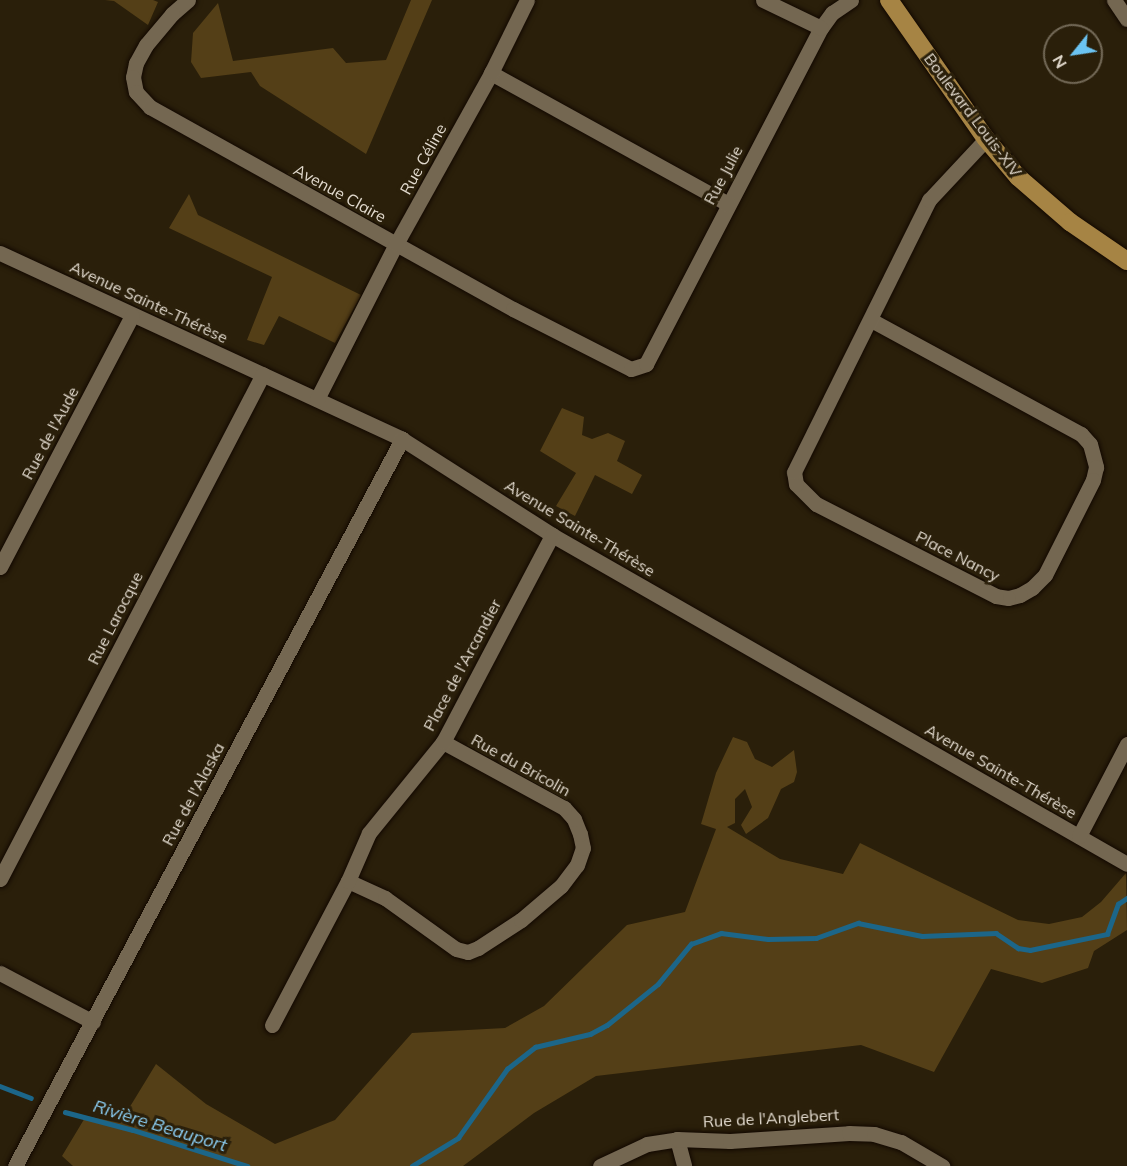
<!DOCTYPE html>
<meta charset="utf-8">
<style>
body{margin:0}
#map{position:relative;width:1127px;height:1166px;overflow:hidden;background:#2a1f0a;font-family:Mulish,sans-serif}
div>[style]{position:absolute}
.green>*{inset:0;background:#543f17}
.stream>*{height:4.5px;margin:-2.25px;padding:0 2.25px;transform-origin:2.25px;border-radius:2.25px;background:#1c6689}
.roads{filter:drop-shadow(0 0 2px #120800) drop-shadow(0 0 2px #120800)}
.minor>*{height:15px;margin:-7.5px;padding:0 7.5px;transform-origin:7.5px;border-radius:7.5px;background:#746751}
.major>*{height:18px;margin:-9px;padding:0 9px;transform-origin:9px;border-radius:9px;background:#a68444}
span{translate:-50% -50%;white-space:nowrap;text-align:center;line-height:1.15;-webkit-text-stroke:6px #2a1f0a;paint-order:stroke}
.street-label{font-size:16px;color:#e2dace}
.water-label{font-size:18px;color:#8accf1;font-style:italic}
.north{position:absolute;left:1043px;top:24px;width:60px;height:60px;box-sizing:border-box;background:#2a1f0a;border:2px solid #746a58;border-radius:50%;rotate:240deg;font-size:16px;font-weight:700;line-height:24px;text-align:center;color:#e2dace}
.north::after{content:'';display:block;margin:auto;width:21px;height:27px;background:#6bc3f2;clip-path:polygon(50% 0,100% 100%,50% 72%,0 100%)}
</style>
<div id="map">
<div class="green">
<i style="clip-path:polygon(105px 0,153px 0,158px 2px,148px 25px,114px 1px)"></i>
<i style="clip-path:polygon(411px 0,432px 0,366px 154px,260px 86px,251px 72px,201px 78px,191px 62px,193px 33px,218px 3px,233px 61px,333px 48px,346px 63px,386px 60px)"></i>
<i style="clip-path:polygon(189px 194px,198px 215px,361px 295px,335px 343px,279px 316px,264px 345px,247px 340px,272px 277px,169px 228px)"></i>
<i style="clip-path:polygon(562px 408px,584px 417px,582px 435px,592px 439px,608px 433px,625px 441px,617px 461px,642px 475px,632px 494px,595px 475px,575px 516px,556px 506px,576px 473px,540px 451px)"></i>
<i style="clip-path:polygon(733px 737px,747px 742px,755px 759px,772px 767px,794px 750px,797px 772px,794px 782px,781px 789px,768px 818px,746px 834px,741px 825px,752px 807px,745px 789px,735px 799px,735px 823px,727px 827px,780px 859px,843px 874px,860px 843px,1018px 920px,1049px 924px,1082px 917px,1101px 902px,1126px 873px,1127px 930px,1094px 951px,1088px 968px,1042px 983px,991px 969px,934px 1072px,861px 1045px,596px 1076px,534px 1113px,463px 1166px,73px 1166px,62px 1156px,86px 1116px,120px 1123px,156px 1064px,206px 1104px,275px 1144px,335px 1120px,412px 1033px,505px 1028px,544px 1006px,627px 925px,685px 912px,716px 829px,701px 824px,716px 773px)"></i>
</div>
<div class="stream">
<i style="left:0;top:1086px;width:33px;rotate:21deg"></i>
<i style="left:65px;top:1112px;width:70px;rotate:14.8deg"></i>
<i style="left:133px;top:1130px;width:120px;rotate:17.5deg"></i>
<i style="left:412px;top:1166px;width:54px;rotate:-31.3deg"></i>
<i style="left:458px;top:1138px;width:85px;rotate:-54.6deg"></i>
<i style="left:507px;top:1069px;width:36px;rotate:-38deg"></i>
<i style="left:535px;top:1047px;width:57px;rotate:-13.3deg"></i>
<i style="left:590px;top:1034px;width:19px;rotate:-28deg"></i>
<i style="left:607px;top:1025px;width:65px;rotate:-38.8deg"></i>
<i style="left:658px;top:984px;width:52px;rotate:-50.5deg"></i>
<i style="left:691px;top:944px;width:32px;rotate:-20deg"></i>
<i style="left:721px;top:933px;width:47px;rotate:7.3deg"></i>
<i style="left:768px;top:939px;width:48px;rotate:-1.2deg"></i>
<i style="left:816px;top:938px;width:45px;rotate:-19.7deg"></i>
<i style="left:858px;top:923px;width:65px;rotate:11.5deg"></i>
<i style="left:922px;top:936px;width:74px;rotate:-2.3deg"></i>
<i style="left:996px;top:933px;width:27px;rotate:34deg"></i>
<i style="left:1018px;top:948px;width:12px;rotate:9deg"></i>
<i style="left:1030px;top:950px;width:79px;rotate:-11.7deg"></i>
<i style="left:1107px;top:934px;width:32px;rotate:-70deg"></i>
<i style="left:1118px;top:904px;width:11px;rotate:-34deg"></i>
</div>
<div class="roads">
<div class="minor">
<i style="left:188px;top:0;width:21px;rotate:139deg"></i>
<i style="left:172px;top:14px;width:40px;rotate:130deg"></i>
<i style="left:146px;top:45px;width:21px;rotate:119deg"></i>
<i style="left:136px;top:63px;width:14px;rotate:102deg"></i>
<i style="left:133px;top:77px;width:15px;rotate:79deg"></i>
<i style="left:136px;top:92px;width:21px;rotate:47deg"></i>
<i style="left:150px;top:107px;width:415px;rotate:29.1deg"></i>
<i style="left:513px;top:309px;width:132px;rotate:27deg"></i>
<i style="left:631px;top:369px;width:16px;rotate:-18deg"></i>
<i style="left:646px;top:364px;width:379px;rotate:-62.5deg"></i>
<i style="left:821px;top:28px;width:19px;rotate:-54deg"></i>
<i style="left:832px;top:13px;width:23px;rotate:-34deg"></i>
<i style="left:763px;top:0;width:64px;rotate:25.8deg"></i>
<i style="left:1114px;top:0;width:23px;rotate:56deg"></i>
<i style="left:491px;top:73px;width:271px;rotate:28.9deg"></i>
<i style="left:0;top:253px;width:443px;rotate:24.8deg"></i>
<i style="left:402px;top:439px;width:178px;rotate:32.6deg"></i>
<i style="left:552px;top:535px;width:662px;rotate:29.78deg"></i>
<i style="left:871px;top:320px;width:239px;rotate:28.5deg"></i>
<i style="left:1081px;top:434px;width:13px;rotate:48deg"></i>
<i style="left:1090px;top:444px;width:24px;rotate:75deg"></i>
<i style="left:1096px;top:467px;width:13px;rotate:103deg"></i>
<i style="left:1093px;top:480px;width:106px;rotate:116.8deg"></i>
<i style="left:1045px;top:575px;width:18px;rotate:135deg"></i>
<i style="left:1032px;top:588px;width:14px;rotate:150deg"></i>
<i style="left:1020px;top:595px;width:12px;rotate:166deg"></i>
<i style="left:1008px;top:598px;width:12px;rotate:-171deg"></i>
<i style="left:996px;top:596px;width:202px;rotate:-152.9deg"></i>
<i style="left:816px;top:504px;width:28px;rotate:-135deg"></i>
<i style="left:796px;top:484px;width:12px;rotate:-99deg"></i>
<i style="left:794px;top:472px;width:304px;rotate:-63.6deg"></i>
<i style="left:929px;top:200px;width:83px;rotate:-46.9deg"></i>
<i style="left:317px;top:399px;width:174px;rotate:-63deg"></i>
<i style="left:396px;top:244px;width:196px;rotate:-60.9deg"></i>
<i style="left:491px;top:73px;width:81px;rotate:-63.7deg"></i>
<i style="left:0;top:567px;width:284px;rotate:-62.3deg"></i>
<i style="left:1079px;top:836px;width:104px;rotate:-62.4deg"></i>
<i style="left:0;top:879px;width:569px;rotate:-62.49deg"></i>
<i style="left:348px;top:881px;width:41px;rotate:24.7deg"></i>
<i style="left:385px;top:898px;width:87px;rotate:35.7deg"></i>
<i style="left:456px;top:949px;width:12px;rotate:14deg"></i>
<i style="left:468px;top:952px;width:11px;rotate:-22deg"></i>
<i style="left:478px;top:948px;width:51px;rotate:-33.1deg"></i>
<i style="left:521px;top:920px;width:52px;rotate:-40.4deg"></i>
<i style="left:561px;top:886px;width:26px;rotate:-53deg"></i>
<i style="left:577px;top:865px;width:18px;rotate:-71deg"></i>
<i style="left:583px;top:848px;width:14px;rotate:-102deg"></i>
<i style="left:580px;top:834px;width:16px;rotate:-112deg"></i>
<i style="left:574px;top:819px;width:15px;rotate:-132deg"></i>
<i style="left:564px;top:808px;width:138px;rotate:-151.4deg"></i>
<i style="left:0;top:973px;width:105px;rotate:27.8deg"></i>
<i style="left:272px;top:1025px;width:163px;rotate:-62.2deg"></i>
<i style="left:348px;top:881px;width:52px;rotate:-66.4deg"></i>
<i style="left:369px;top:833px;width:117px;rotate:-50.9deg"></i>
<i style="left:443px;top:742px;width:234px;rotate:-62.2deg"></i>
<i style="left:677px;top:1139px;width:28px;rotate:75deg"></i>
<i style="left:15px;top:1166px;width:824px;rotate:-61.97deg"></i>
<i style="left:600px;top:1166px;width:52px;rotate:-25.1deg"></i>
<i style="left:647px;top:1144px;width:30px;rotate:-9deg"></i>
<i style="left:677px;top:1139px;width:53px;rotate:2.2deg"></i>
<i style="left:730px;top:1141px;width:119px;rotate:-3.8deg"></i>
<i style="left:849px;top:1133px;width:25px;rotate:2deg"></i>
<i style="left:874px;top:1134px;width:28px;rotate:17deg"></i>
<i style="left:901px;top:1142px;width:48px;rotate:30.3deg"></i>
</div>
<div class="major">
<i style="left:889px;top:0;width:169px;rotate:55.1deg"></i>
<i style="left:986px;top:139px;width:50px;rotate:49.9deg"></i>
<i style="left:1018px;top:177px;width:69px;rotate:40.9deg"></i>
<i style="left:1070px;top:222px;width:69px;rotate:34.4deg"></i>
</div>
</div>
<div class="street-label">
<span style="left:973px;top:115px;rotate:53deg">Boulevard Louis-XIV</span>
<span style="left:423px;top:159px;rotate:-61deg">Rue Céline</span>
<span style="left:723px;top:175px;rotate:-62deg">Rue Julie</span>
<span style="left:340px;top:193px;rotate:29deg">Avenue Claire</span>
<span style="left:149px;top:302px;rotate:25deg">Avenue Sainte-Thérèse</span>
<span style="left:50px;top:433px;rotate:-62deg">Rue de l'Aude</span>
<span style="left:580px;top:528px;rotate:31deg">Avenue Sainte-Thérèse</span>
<span style="left:958px;top:556px;rotate:27deg">Place Nancy</span>
<span style="left:115px;top:618px;rotate:-63deg">Rue Larocque</span>
<span style="left:462px;top:665px;rotate:-62deg">Place de l'Arcandier</span>
<span style="left:521px;top:765px;rotate:29deg">Rue du Bricolin</span>
<span style="left:1001px;top:771px;rotate:30deg">Avenue Sainte-Thérèse</span>
<span style="left:193px;top:794px;rotate:-62deg">Rue de l'Alaska</span>
<span style="left:771px;top:1118px;rotate:-3deg">Rue de l'Anglebert</span>
</div>
<div class="water-label">
<span style="left:160px;top:1126px;rotate:17deg">Rivière Beauport</span>
</div>
<div class="north">N</div>
</div>
